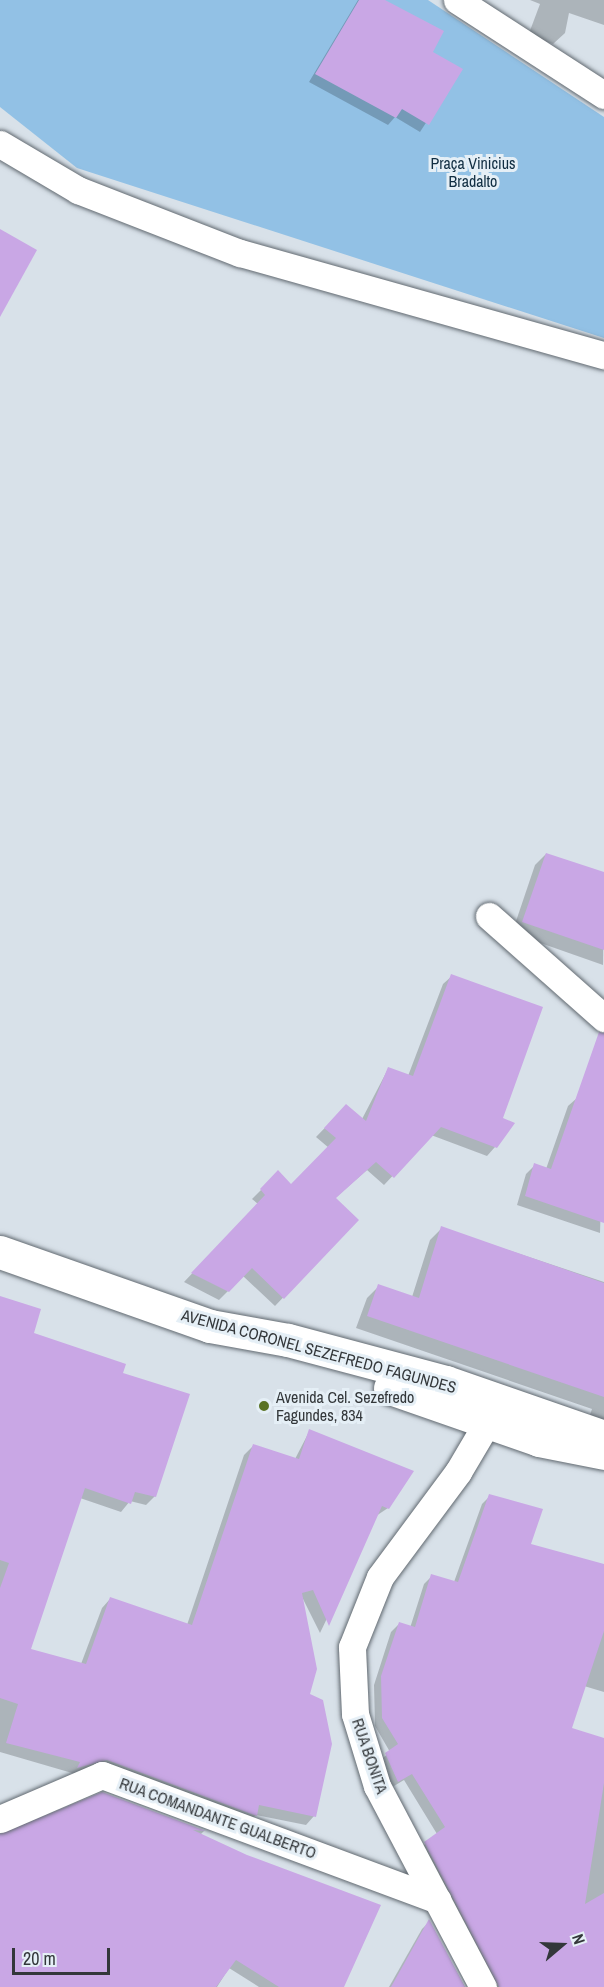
<!DOCTYPE html>
<meta charset="utf-8">
<style>
body{margin:0}
#map{position:relative;width:604px;height:1987px;overflow:hidden;background:#d8e1e9;font-family:"Archivo Narrow",sans-serif}
div>[style]{position:absolute}
.green>*{inset:0;background:#92c1e5}
.shadow>*{inset:0;background:#0003}
.building>*{inset:0;background:#c9a7e5}
.roads{filter:drop-shadow(0 0 2px #616970) drop-shadow(0 0 2px #616970)}
.minor>*{height:27px;margin:-13.5px;padding:0 13.5px;transform-origin:13.5px;border-radius:13.5px;background:#fff}
.secondary>*{height:33px;margin:-16.5px;padding:0 16.5px;transform-origin:16.5px;border-radius:16.5px;background:#fff}
.dots>*{width:16px;height:16px;translate:-50% -50%;box-sizing:border-box;border:3px solid #e5eff6;border-radius:50%}
span{translate:-50% -50%;white-space:nowrap;text-align:center;line-height:1.15;-webkit-text-stroke:6px #e5eff6;paint-order:stroke}
.park-label{font-size:16px;color:#112e42}
.street-label{font-size:16px;color:#33373a}
.poi-label{font-size:16px;color:#33373a}
.left{translate:0 -50%;text-align:left}
.north{position:absolute;left:532px;top:1915px;width:60px;height:60px;-webkit-text-stroke:4px #e5eff6;paint-order:stroke;rotate:71deg;font-size:16px;font-weight:700;line-height:24px;text-align:center;color:#33373a}
.north::after{content:'';display:block;margin:auto;width:21px;height:27px;background:#33373a;clip-path:polygon(50% 0,100% 100%,50% 72%,0 100%)}
.scale{position:absolute;left:12px;top:1948px;width:98px;height:27px;box-sizing:border-box;border:3px solid #33373a;border-top:0;padding-left:8px;font-size:18px;line-height:21px;white-space:nowrap;color:#33373a;-webkit-text-stroke:4px #e5eff6;paint-order:stroke}
</style>
<div id="map">
<div class="green">
<i style="clip-path:polygon(0 0,428px 0,604px 117px,604px 338px,77px 168px,0 107px)"></i>
</div>
<div class="shadow">
<i style="clip-path:polygon(358px 0,382px 0,431px 52px,461px 69px,420px 132px,395px 117px,388px 125px,309px 82px)"></i>
<i style="clip-path:polygon(530px 0,604px 0,604px 25px,569px 13px,565px 33px,553px 44px,528px 36px,540px 4px)"></i>
<i style="clip-path:polygon(546px 854px,604px 875px,603px 965px,512px 933px,535px 865px)"></i>
<i style="clip-path:polygon(452px 976px,501px 1119px,495px 1147px,487px 1156px,431px 1135px,384px 1185px,367px 1170px,334px 1199px,357px 1220px,275px 1306px,243px 1276px,219px 1300px,184px 1282px,258px 1204px,252px 1199px,278px 1173px,291px 1186px,329px 1148px,316px 1137px,346px 1106px,362px 1119px,388px 1069px,408px 1076px,443px 984px)"></i>
<i style="clip-path:polygon(577px 1098px,604px 1107px,600px 1233px,517px 1205px,526px 1174px,535px 1165px,546px 1169px,568px 1106px)"></i>
<i style="clip-path:polygon(442px 1228px,604px 1282px,604px 1426px,588px 1421px,592px 1409px,356px 1328px,367px 1298px,379px 1286px,412px 1297px,430px 1240px)"></i>
<i style="clip-path:polygon(0 1298px,33px 1334px,121px 1374px,155px 1496px,146px 1505px,130px 1501px,121px 1512px,80px 1498px,29px 1650px,81px 1664px,102px 1608px,110px 1599px,187px 1625px,244px 1455px,253px 1446px,295px 1459px,310px 1430px,388px 1508px,376px 1516px,320px 1633px,301px 1595px,314px 1816px,306px 1825px,256px 1815px,247px 1824px,0 1752px)"></i>
<i style="clip-path:polygon(490px 1496px,529px 1545px,604px 1566px,604px 1692px,584px 1686px,571px 1729px,604px 1740px,604px 1987px,486px 1987px,417px 1851px,437px 1834px,404px 1780px,389px 1789px,378px 1762px,390px 1752px,375px 1726px,374px 1685px,391px 1632px,399px 1624px,410px 1628px,424px 1584px,432px 1576px,454px 1582px,482px 1504px)"></i>
<i style="clip-path:polygon(102px 1794px,204px 1831px,200px 1835px,343px 1987px,259px 1987px,229px 1968px,217px 1987px,0 1987px,0 1836px)"></i>
<i style="clip-path:polygon(429px 1922px,465px 1987px,389px 1987px,422px 1929px)"></i>
</div>
<div class="building">
<i style="clip-path:polygon(359px 0,385px 0,444px 31px,433px 52px,463px 69px,429px 125px,402px 109px,396px 118px,315px 74px)"></i>
<i style="clip-path:polygon(0 229px,37px 250px,0 317px)"></i>
<i style="clip-path:polygon(546px 853px,604px 872px,604px 950px,522px 922px)"></i>
<i style="clip-path:polygon(451px 974px,543px 1007px,503px 1118px,515px 1123px,497px 1148px,441px 1127px,394px 1178px,376px 1162px,336px 1198px,359px 1220px,284px 1299px,252px 1268px,229px 1292px,191px 1273px,265px 1195px,260px 1189px,278px 1170px,291px 1184px,336px 1138px,324px 1128px,346px 1104px,366px 1121px,388px 1067px,413px 1076px)"></i>
<i style="clip-path:polygon(599px 1032px,604px 1033px,604px 1223px,525px 1196px,534px 1163px,551px 1169px)"></i>
<i style="clip-path:polygon(441px 1226px,604px 1283px,604px 1397px,367px 1316px,378px 1284px,419px 1298px)"></i>
<i style="clip-path:polygon(0 1296px,41px 1309px,34px 1333px,126px 1364px,123px 1373px,190px 1394px,156px 1497px,135px 1492px,131px 1504px,85px 1488px,31px 1649px,86px 1664px,110px 1597px,192px 1625px,253px 1444px,299px 1459px,309px 1429px,414px 1471px,389px 1509px,382px 1506px,329px 1626px,313px 1590px,302px 1593px,317px 1669px,310px 1694px,323px 1700px,332px 1744px,316px 1817px,259px 1805px,257px 1816px,107px 1760px,77px 1768px,80px 1762px,6px 1743px,18px 1704px,0 1698px,0 1588px,9px 1563px,0 1560px)"></i>
<i style="clip-path:polygon(489px 1494px,543px 1509px,531px 1544px,604px 1564px,604px 1631px,572px 1728px,604px 1738px,604px 1783px,585px 1904px,604px 1893px,604px 1987px,499px 1987px,424px 1842px,445px 1827px,412px 1774px,398px 1782px,385px 1753px,398px 1744px,382px 1718px,381px 1676px,399px 1622px,415px 1627px,431px 1574px,458px 1582px)"></i>
<i style="clip-path:polygon(102px 1792px,206px 1831px,193px 1830px,247px 1855px,381px 1905px,344px 1987px,279px 1987px,236px 1960px,216px 1987px,0 1987px,0 1834px)"></i>
<i style="clip-path:polygon(429px 1919px,465px 1987px,391px 1987px)"></i>
</div>
<div class="roads">
<div class="minor">
<i style="left:457px;top:0;width:175px;rotate:32.9deg"></i>
<i style="left:0;top:144px;width:91px;rotate:30.5deg"></i>
<i style="left:78px;top:190px;width:174px;rotate:21.3deg"></i>
<i style="left:240px;top:253px;width:378px;rotate:15.7deg"></i>
<i style="left:489px;top:916px;width:154px;rotate:41.6deg"></i>
<i style="left:0;top:1819px;width:111px;rotate:-23.3deg"></i>
<i style="left:102px;top:1775px;width:358px;rotate:20.4deg"></i>
<i style="left:483px;top:1987px;width:227px;rotate:-117.8deg"></i>
<i style="left:377px;top:1786px;width:75px;rotate:-107deg"></i>
<i style="left:355px;top:1714px;width:67px;rotate:-92.6deg"></i>
<i style="left:352px;top:1647px;width:75px;rotate:-68.2deg"></i>
<i style="left:380px;top:1577px;width:131px;rotate:-53.4deg"></i>
<i style="left:458px;top:1472px;width:77px;rotate:-59.4deg"></i>
</div>
<div class="secondary">
<i style="left:0;top:1252px;width:223px;rotate:19.4deg"></i>
<i style="left:210px;top:1326px;width:79px;rotate:10.2deg"></i>
<i style="left:288px;top:1340px;width:163px;rotate:14.9deg"></i>
<i style="left:446px;top:1382px;width:167px;rotate:19.2deg"></i>
<i style="left:390px;top:1388px;width:158px;rotate:19.2deg"></i>
<i style="left:539px;top:1440px;width:66px;rotate:11.3deg"></i>
</div>
</div>
<div class="dots">
<i style="left:264px;top:1406px;background:#597224"></i>
</div>
<div class="park-label">
<span style="left:473px;top:172px">Praça Vinicius<br>Bradalto</span>
</div>
<div class="street-label">
<span style="left:319px;top:1351px;rotate:15deg">AVENIDA CORONEL SEZEFREDO FAGUNDES</span>
<span style="left:370px;top:1756px;rotate:71deg">RUA BONITA</span>
<span style="left:218px;top:1818px;rotate:20deg">RUA COMANDANTE GUALBERTO</span>
</div>
<div class="poi-label">
<span class="left" style="left:276px;top:1406px">Avenida Cel. Sezefredo<br>Fagundes, 834</span>
</div>
<div class="north">N</div>
<div class="scale">20 m</div>
</div>
